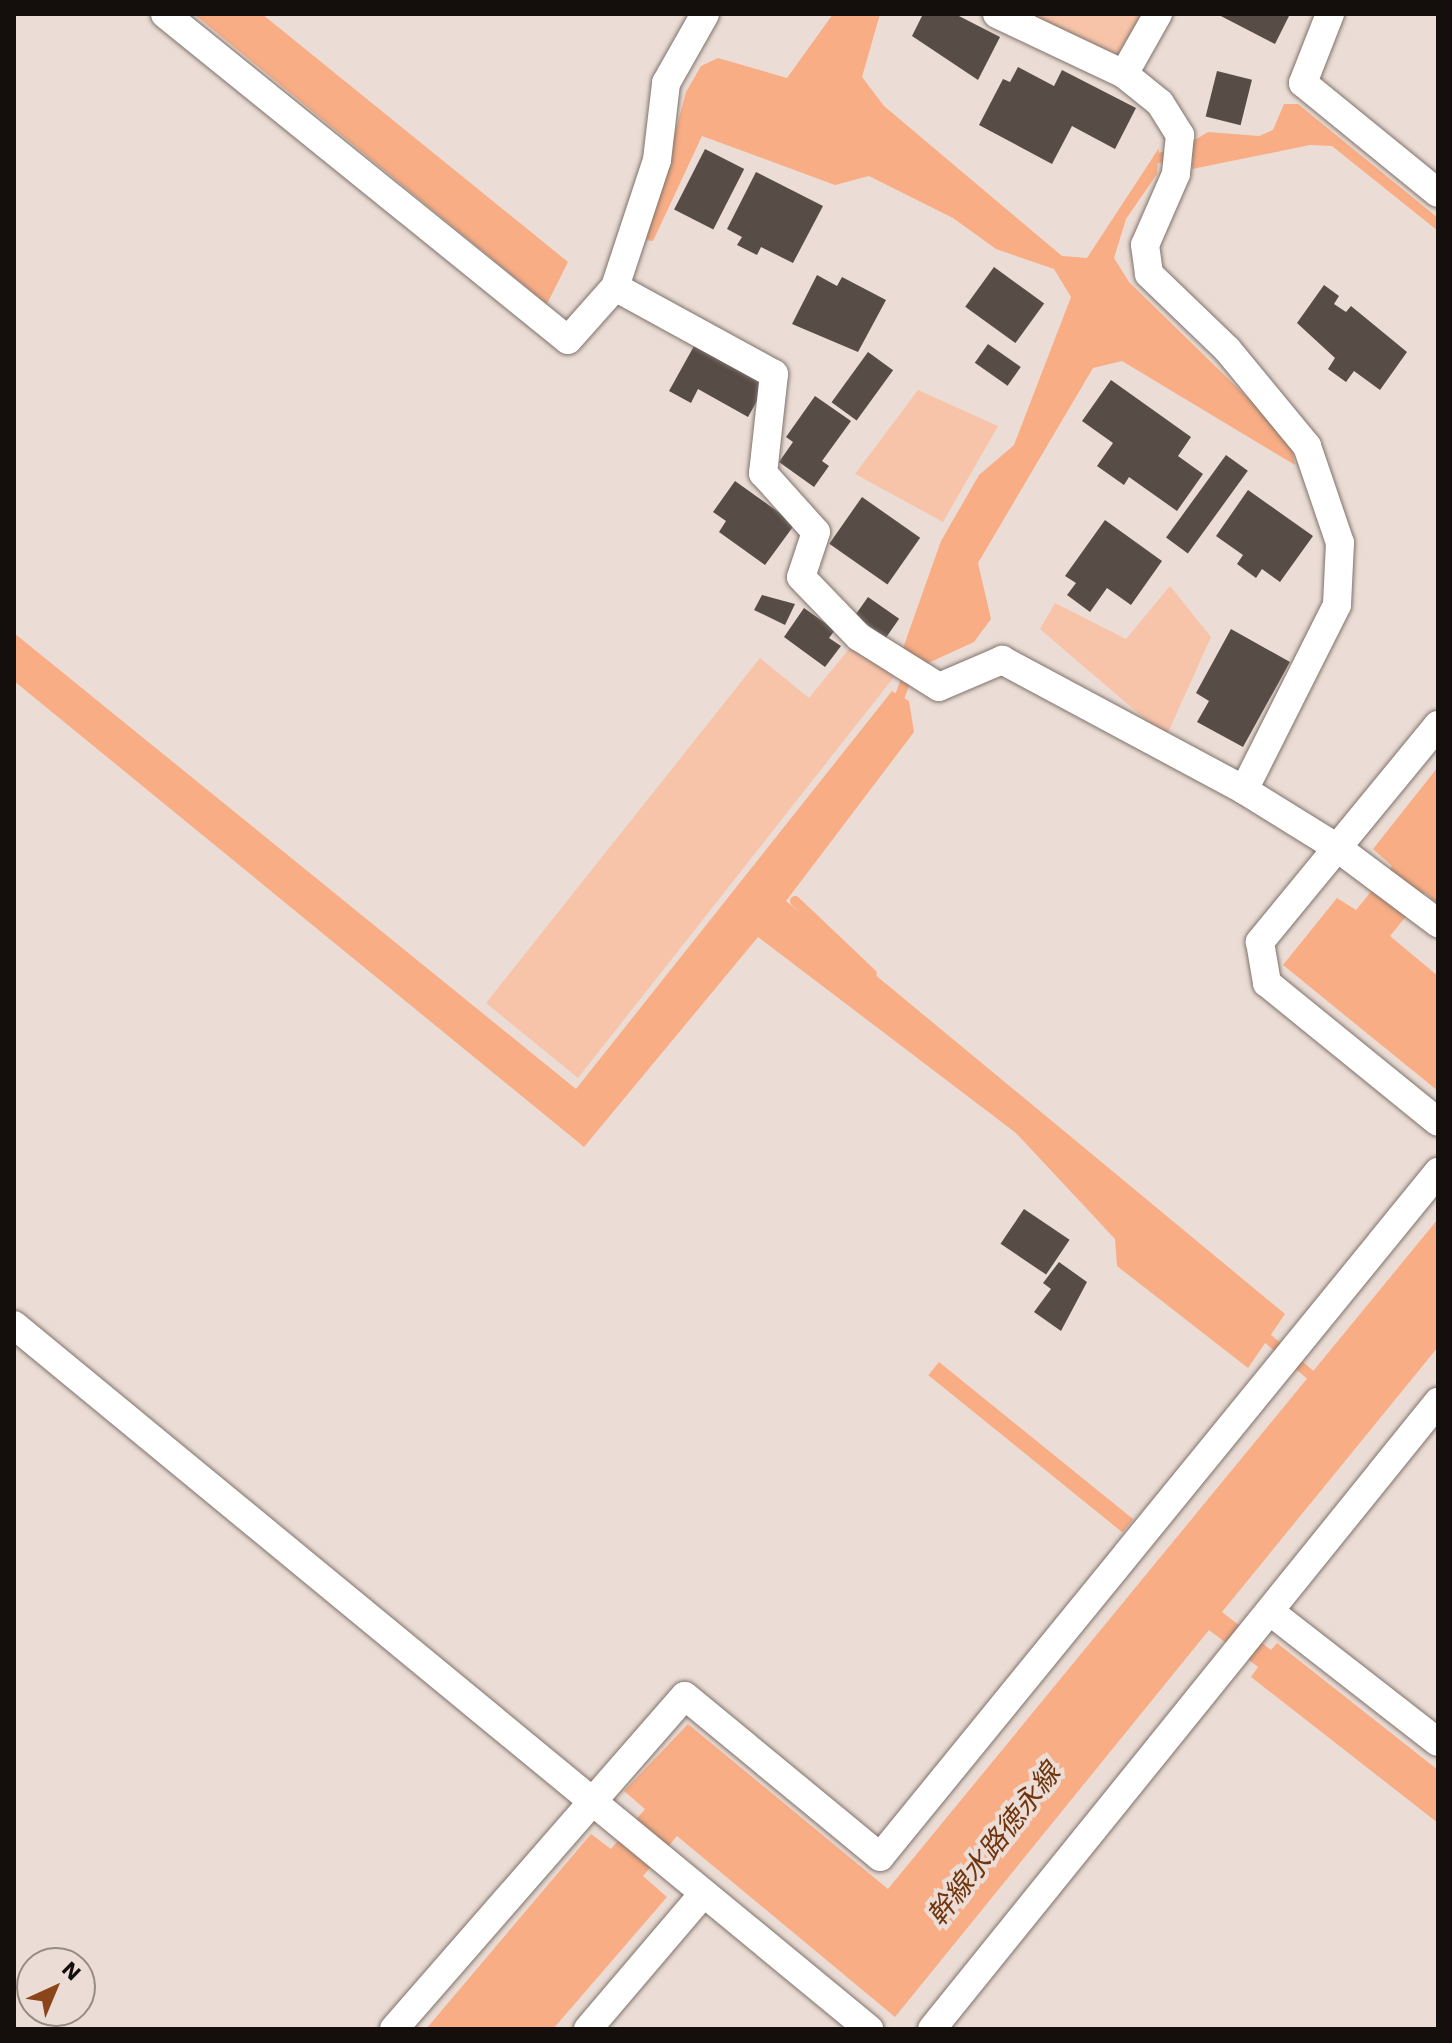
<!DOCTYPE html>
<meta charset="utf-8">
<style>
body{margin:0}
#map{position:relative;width:1452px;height:2043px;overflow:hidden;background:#ebddd5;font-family:"Work Sans","Noto Sans JP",sans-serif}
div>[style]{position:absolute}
.green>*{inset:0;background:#f8c4a9}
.water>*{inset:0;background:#f8ad85;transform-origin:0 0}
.stream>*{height:10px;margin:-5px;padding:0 5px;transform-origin:5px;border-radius:5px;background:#f8ad85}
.building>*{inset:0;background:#574c46;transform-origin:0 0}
.roads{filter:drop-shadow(0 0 2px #7f726b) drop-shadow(0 0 2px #7f726b)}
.minor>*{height:28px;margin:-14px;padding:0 14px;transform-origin:14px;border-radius:14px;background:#fff}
span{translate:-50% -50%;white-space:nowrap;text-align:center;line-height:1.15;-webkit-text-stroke:8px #ebddd5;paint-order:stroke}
.water-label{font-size:28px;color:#6f350f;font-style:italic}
.frame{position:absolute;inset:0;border:16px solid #140f0d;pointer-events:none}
.north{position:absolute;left:16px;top:1947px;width:80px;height:80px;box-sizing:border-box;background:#ebddd5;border:2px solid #958b85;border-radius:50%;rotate:44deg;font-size:22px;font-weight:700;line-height:32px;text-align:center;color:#140f0d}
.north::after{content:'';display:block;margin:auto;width:28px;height:36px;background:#8a451b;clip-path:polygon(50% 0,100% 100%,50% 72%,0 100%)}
</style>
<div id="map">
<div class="green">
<i style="clip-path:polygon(1034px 14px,1145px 14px,1121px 56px,1030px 22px)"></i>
<i style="clip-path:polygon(918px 390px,998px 426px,943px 522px,855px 474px)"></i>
<i style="clip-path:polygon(1170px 586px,1211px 637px,1166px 737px,1040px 629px,1055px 603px,1126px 639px)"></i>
<i style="clip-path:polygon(853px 644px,894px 677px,578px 1078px,486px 1003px,760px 658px,809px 698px)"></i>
</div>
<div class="water">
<i style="clip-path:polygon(194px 14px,262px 14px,568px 262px,547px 304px)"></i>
<i style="clip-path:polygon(833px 14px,880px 14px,862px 77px,884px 106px,1062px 256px,1087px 258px,1159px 148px,1157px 174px,1126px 219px,1114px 258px,1129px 282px,1256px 406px,1292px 449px,1295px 465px,1122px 361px,1093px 368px,978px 563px,991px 619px,974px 642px,926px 664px,902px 651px,941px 541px,979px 475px,1014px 445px,1071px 297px,1054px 269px,996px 249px,953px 218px,869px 176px,835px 185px,702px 136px,653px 241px,646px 240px,686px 92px,701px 66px,718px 58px,787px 78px)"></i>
<i style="clip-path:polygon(1284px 104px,1298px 104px,1438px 218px,1438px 231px,1332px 146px,1310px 145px,1192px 169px,1193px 141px,1208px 132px,1259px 136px,1273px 130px)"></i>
<i style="clip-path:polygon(14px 633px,576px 1089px,892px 691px,909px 701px,914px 732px,786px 901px,1285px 1314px,1248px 1368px,1117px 1266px,1115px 1239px,1016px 1133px,758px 937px,584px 1147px,14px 681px)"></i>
<i style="clip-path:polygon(1438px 767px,1438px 904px,1425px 893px,1390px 936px,1438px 976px,1438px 1091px,1283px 965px,1337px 898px,1356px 910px,1392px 866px,1373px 849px)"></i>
<i style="clip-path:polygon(1438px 1219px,1438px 1347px,1222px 1612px,1271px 1650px,1277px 1643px,1438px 1770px,1438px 1823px,1251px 1677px,1258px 1667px,1209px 1630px,895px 2017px,677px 1836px,643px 1876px,667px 1897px,553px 2029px,426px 2029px,591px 1834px,611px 1849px,645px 1809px,624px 1791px,688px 1724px,888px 1889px)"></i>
<i style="left:939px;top:1362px;width:250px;height:17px;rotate:39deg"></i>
</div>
<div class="stream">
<i style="left:1158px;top:158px;width:36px;rotate:-11deg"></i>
<i style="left:900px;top:696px;width:27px;rotate:-70deg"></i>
<i style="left:795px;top:901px;width:106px;rotate:43.5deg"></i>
<i style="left:1260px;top:1332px;width:80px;rotate:40.4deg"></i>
</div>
<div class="building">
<i style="clip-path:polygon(923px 14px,955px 14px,1000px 37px,978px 80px,912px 36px)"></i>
<i style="clip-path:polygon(1217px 14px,1290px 14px,1275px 44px)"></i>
<i style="clip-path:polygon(1018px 67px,1054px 86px,1062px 70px,1136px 108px,1115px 149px,1072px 126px,1052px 164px,979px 125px,1003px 79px,1010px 82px)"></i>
<i style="left:1217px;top:71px;width:36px;height:47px;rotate:14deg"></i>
<i style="left:705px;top:149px;width:44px;height:68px;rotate:27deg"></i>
<i style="clip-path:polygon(756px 172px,823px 206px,793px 263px,761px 247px,757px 255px,737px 245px,742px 237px,727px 229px)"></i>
<i style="left:994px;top:267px;width:62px;height:49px;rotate:36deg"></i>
<i style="clip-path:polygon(817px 275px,837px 286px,842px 277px,886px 300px,858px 352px,792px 324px)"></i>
<i style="clip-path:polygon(1324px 285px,1339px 296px,1334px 304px,1346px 312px,1351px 306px,1407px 352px,1380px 390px,1354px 371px,1346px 382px,1328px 369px,1335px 358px,1297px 323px)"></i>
<i style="left:988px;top:344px;width:40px;height:23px;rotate:35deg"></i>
<i style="clip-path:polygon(694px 346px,766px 385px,748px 417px,698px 389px,691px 403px,669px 391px)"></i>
<i style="left:868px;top:352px;width:31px;height:62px;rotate:36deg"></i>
<i style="clip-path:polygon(1111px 380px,1191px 437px,1178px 456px,1203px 474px,1177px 511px,1129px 477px,1124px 485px,1097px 466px,1113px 443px,1082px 421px)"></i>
<i style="clip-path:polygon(815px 396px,851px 421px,822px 461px,829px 466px,814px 487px,779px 462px,793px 442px,786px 437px)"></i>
<i style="left:1226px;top:455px;width:27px;height:102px;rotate:36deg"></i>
<i style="clip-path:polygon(735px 481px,795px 524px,765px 565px,719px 532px,726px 521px,713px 512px)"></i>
<i style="clip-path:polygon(1248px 490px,1313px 536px,1280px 582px,1262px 569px,1256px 578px,1237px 564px,1243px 555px,1216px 536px)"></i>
<i style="left:862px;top:497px;width:71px;height:57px;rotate:35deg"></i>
<i style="clip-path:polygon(1105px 520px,1162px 561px,1131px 605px,1107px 588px,1090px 612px,1067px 595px,1076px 583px,1065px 576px)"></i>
<i style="clip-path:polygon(762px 595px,795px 604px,785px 625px,754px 610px)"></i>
<i style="left:868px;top:597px;width:38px;height:23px;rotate:35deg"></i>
<i style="clip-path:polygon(804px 608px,835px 630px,829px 638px,841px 646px,825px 667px,784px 637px)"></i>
<i style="clip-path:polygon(1231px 629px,1290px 662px,1243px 747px,1197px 722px,1209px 701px,1196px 693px)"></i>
<i style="left:1024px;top:1209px;width:55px;height:42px;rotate:34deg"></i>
<i style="clip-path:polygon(1059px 1262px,1087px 1282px,1061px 1331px,1034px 1312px,1051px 1289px,1043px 1283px)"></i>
</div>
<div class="roads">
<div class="minor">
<i style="left:165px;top:14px;width:518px;rotate:38.97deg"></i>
<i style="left:568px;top:340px;width:71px;rotate:-48.4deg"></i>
<i style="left:615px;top:287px;width:134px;rotate:-71.7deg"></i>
<i style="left:657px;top:160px;width:78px;rotate:-83.3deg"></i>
<i style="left:666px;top:83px;width:79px;rotate:-60.5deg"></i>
<i style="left:997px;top:14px;width:140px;rotate:25.3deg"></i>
<i style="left:1124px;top:74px;width:46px;rotate:38.9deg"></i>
<i style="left:1160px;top:103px;width:38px;rotate:58deg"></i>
<i style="left:1180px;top:135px;width:39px;rotate:96deg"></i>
<i style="left:1176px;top:174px;width:77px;rotate:113.6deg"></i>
<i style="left:1145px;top:245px;width:29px;rotate:82deg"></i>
<i style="left:1149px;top:274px;width:108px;rotate:43.9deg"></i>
<i style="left:1227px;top:349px;width:126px;rotate:50.5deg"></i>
<i style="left:1307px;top:446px;width:102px;rotate:71.2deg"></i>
<i style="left:1340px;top:543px;width:62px;rotate:92.8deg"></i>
<i style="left:1337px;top:605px;width:207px;rotate:116.7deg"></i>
<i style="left:1330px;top:14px;width:74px;rotate:111.4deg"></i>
<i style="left:1303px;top:83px;width:174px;rotate:39.2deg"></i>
<i style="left:1124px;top:74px;width:69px;rotate:-60.5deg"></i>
<i style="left:615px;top:287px;width:181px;rotate:28.7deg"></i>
<i style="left:774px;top:374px;width:100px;rotate:96.3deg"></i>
<i style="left:763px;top:473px;width:79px;rotate:48.1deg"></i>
<i style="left:816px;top:532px;width:47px;rotate:108.4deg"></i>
<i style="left:801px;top:577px;width:83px;rotate:46deg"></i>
<i style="left:859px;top:637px;width:94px;rotate:32deg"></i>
<i style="left:939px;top:687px;width:69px;rotate:-23.2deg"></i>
<i style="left:1002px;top:660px;width:275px;rotate:28.2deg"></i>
<i style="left:1244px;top:790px;width:112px;rotate:31.8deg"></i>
<i style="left:1339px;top:849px;width:124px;rotate:36.8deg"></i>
<i style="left:1438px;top:725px;width:281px;rotate:129.4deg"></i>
<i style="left:1260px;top:942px;width:42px;rotate:80.3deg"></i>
<i style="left:1267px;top:983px;width:220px;rotate:39.1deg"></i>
<i style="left:14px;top:1325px;width:1108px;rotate:39.47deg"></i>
<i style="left:1272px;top:1613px;width:210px;rotate:37.9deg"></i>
<i style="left:394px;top:2029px;width:442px;rotate:-48.9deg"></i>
<i style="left:685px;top:1696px;width:253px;rotate:39.5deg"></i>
<i style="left:880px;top:1857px;width:884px;rotate:-50.83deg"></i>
<i style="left:588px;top:2029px;width:175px;rotate:-49.6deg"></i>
<i style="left:932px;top:2029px;width:806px;rotate:-51.1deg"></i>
</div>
</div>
<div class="water-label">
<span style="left:994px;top:1845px;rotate:-52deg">幹線水路徳永線</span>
</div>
<div class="frame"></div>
<div class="north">N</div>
</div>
